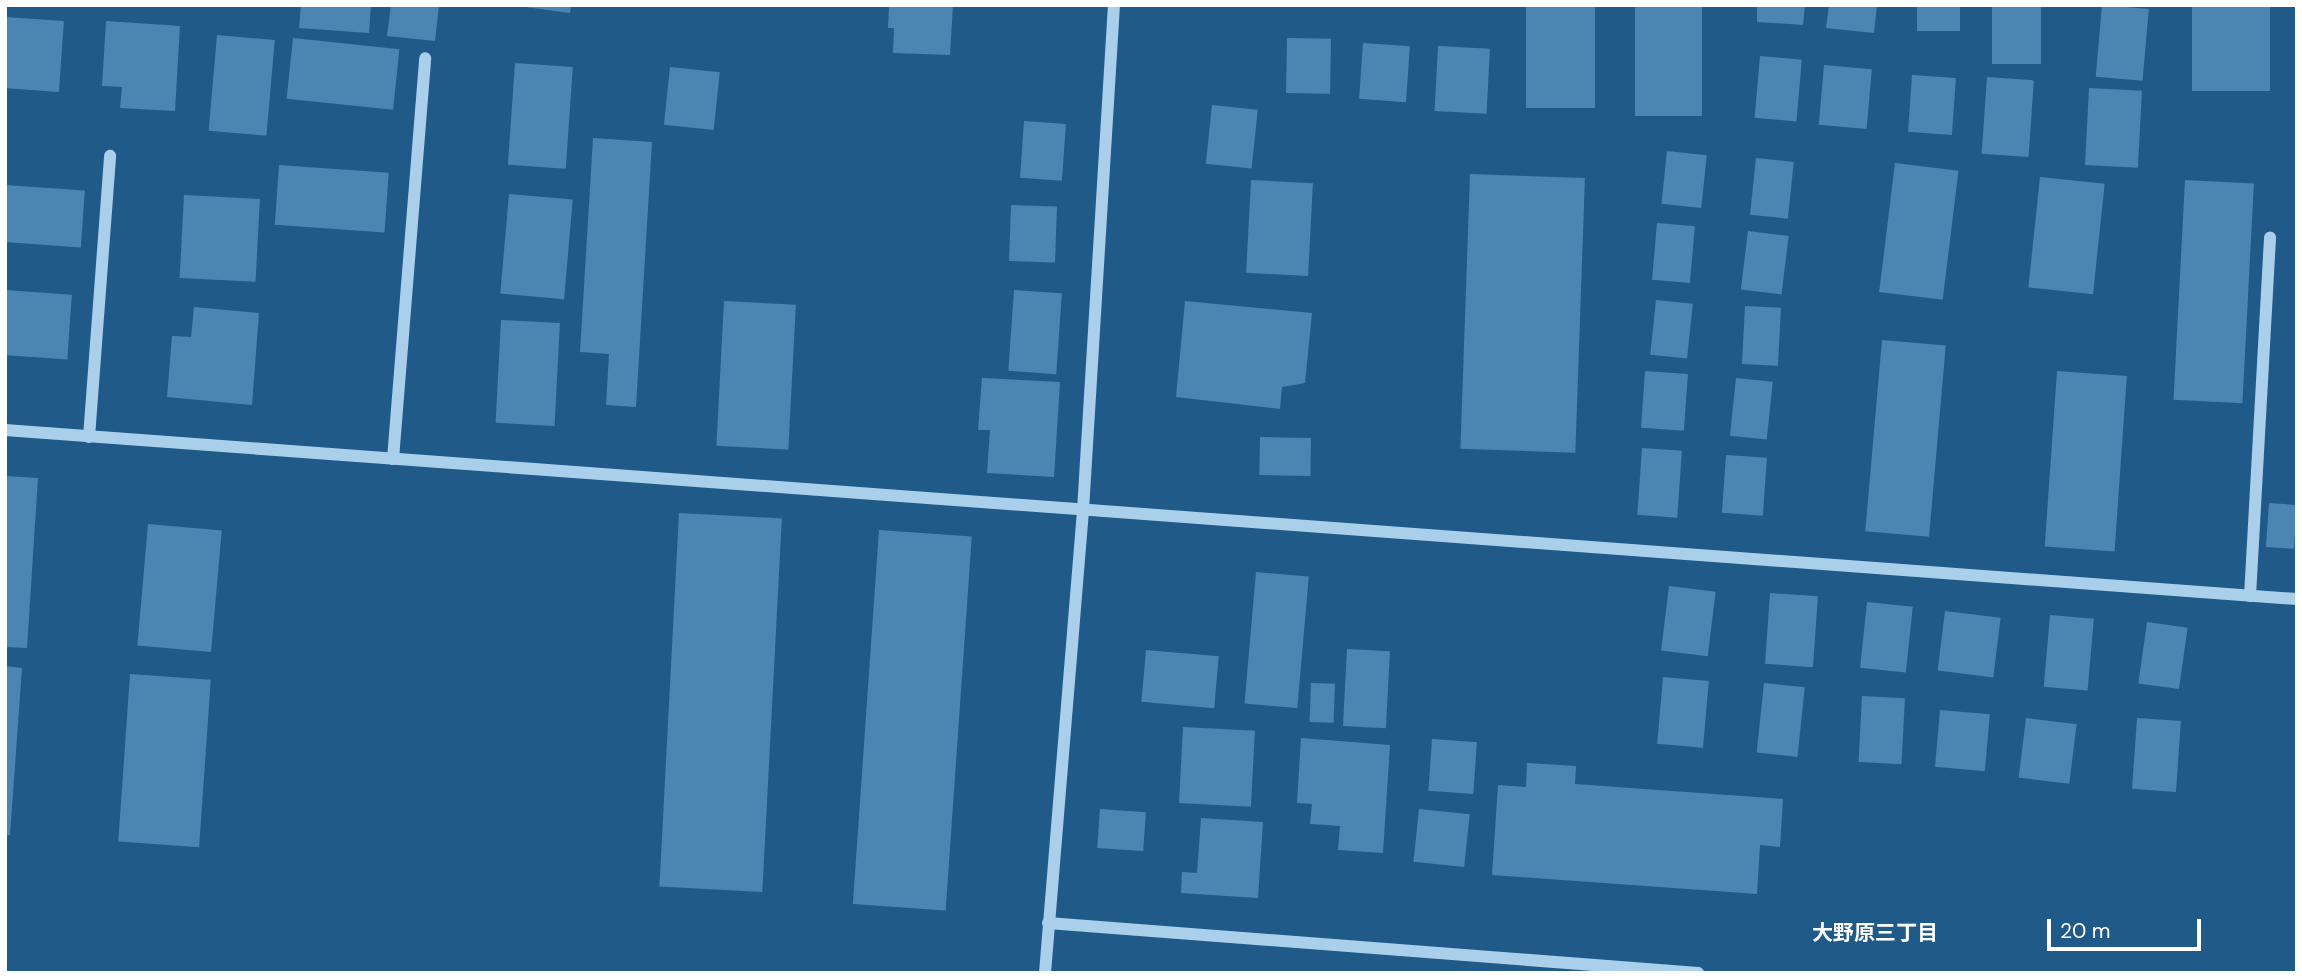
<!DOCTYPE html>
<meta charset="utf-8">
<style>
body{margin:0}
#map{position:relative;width:2302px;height:978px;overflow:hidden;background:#1f5a89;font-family:"DM Sans","Noto Sans JP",sans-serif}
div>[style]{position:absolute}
.building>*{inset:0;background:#4b86b3;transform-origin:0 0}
.minor>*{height:12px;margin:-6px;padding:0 6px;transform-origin:6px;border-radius:6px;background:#aacfeb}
span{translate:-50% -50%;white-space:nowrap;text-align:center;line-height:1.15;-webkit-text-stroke:7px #1f5a89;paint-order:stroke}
.neighbourhood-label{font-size:21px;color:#fff;font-weight:700}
.frame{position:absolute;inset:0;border:7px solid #fff;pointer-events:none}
.scale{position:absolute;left:2047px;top:919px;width:154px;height:32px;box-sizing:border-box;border:4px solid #fff;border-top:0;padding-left:9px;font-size:21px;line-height:24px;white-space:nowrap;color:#fff;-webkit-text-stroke:5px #1f5a89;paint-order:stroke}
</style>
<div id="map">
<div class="building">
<i style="clip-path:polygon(301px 5px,371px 5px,369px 33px,299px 28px)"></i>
<i style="clip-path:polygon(391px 5px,439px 5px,435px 41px,387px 36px)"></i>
<i style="clip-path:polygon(511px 5px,571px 5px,570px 13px)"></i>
<i style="clip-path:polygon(889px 5px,953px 5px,950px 55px,893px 53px,894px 28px,888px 28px)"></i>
<i style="left:1526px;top:5px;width:69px;height:103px"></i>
<i style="left:1635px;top:5px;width:67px;height:111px"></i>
<i style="clip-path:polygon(1757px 5px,1805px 5px,1803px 25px,1757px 22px)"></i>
<i style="clip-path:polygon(1829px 5px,1877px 5px,1874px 33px,1826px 28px)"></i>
<i style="left:1917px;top:5px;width:43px;height:26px"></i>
<i style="left:1992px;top:5px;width:49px;height:59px"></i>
<i style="left:2102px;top:5px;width:47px;height:72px;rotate:5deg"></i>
<i style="left:2192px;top:5px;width:78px;height:86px"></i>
<i style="left:5px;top:17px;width:59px;height:71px;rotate:4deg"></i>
<i style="clip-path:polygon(106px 21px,180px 26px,175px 111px,120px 108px,122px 87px,102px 86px)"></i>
<i style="left:217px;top:35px;width:58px;height:96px;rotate:5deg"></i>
<i style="left:293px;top:38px;width:107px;height:61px;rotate:6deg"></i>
<i style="left:1287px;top:38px;width:44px;height:55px;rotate:1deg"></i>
<i style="left:1363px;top:43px;width:47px;height:56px;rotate:4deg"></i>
<i style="left:1438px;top:46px;width:52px;height:65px;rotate:3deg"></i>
<i style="left:1760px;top:56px;width:42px;height:62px;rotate:5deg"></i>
<i style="left:515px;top:63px;width:58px;height:102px;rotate:4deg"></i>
<i style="left:1824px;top:65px;width:48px;height:60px;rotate:5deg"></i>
<i style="left:670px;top:67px;width:50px;height:58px;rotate:6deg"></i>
<i style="left:1912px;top:75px;width:44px;height:57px;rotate:4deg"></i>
<i style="left:1987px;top:77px;width:47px;height:77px;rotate:4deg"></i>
<i style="left:2089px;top:88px;width:53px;height:77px;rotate:3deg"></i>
<i style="left:1212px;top:105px;width:46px;height:59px;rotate:6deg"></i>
<i style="left:1024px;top:121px;width:42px;height:57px;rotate:4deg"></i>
<i style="clip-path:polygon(593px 138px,652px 142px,636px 407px,606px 405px,609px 354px,580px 352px)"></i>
<i style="left:1667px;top:151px;width:40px;height:53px;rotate:6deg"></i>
<i style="left:1756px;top:158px;width:38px;height:57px;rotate:6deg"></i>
<i style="left:1895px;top:163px;width:64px;height:130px;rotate:7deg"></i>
<i style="left:279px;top:165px;width:110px;height:60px;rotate:4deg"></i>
<i style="left:1470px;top:174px;width:115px;height:275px;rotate:2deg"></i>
<i style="left:2040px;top:177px;width:65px;height:111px;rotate:6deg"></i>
<i style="left:1251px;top:180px;width:62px;height:93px;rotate:3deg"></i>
<i style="left:2185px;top:180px;width:69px;height:220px;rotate:3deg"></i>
<i style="left:5px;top:185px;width:80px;height:57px;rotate:4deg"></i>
<i style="left:509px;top:194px;width:64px;height:100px;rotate:5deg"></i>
<i style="left:184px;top:195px;width:76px;height:83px;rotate:3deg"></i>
<i style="left:1011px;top:205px;width:46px;height:56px;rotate:2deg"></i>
<i style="left:1657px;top:223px;width:38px;height:57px;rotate:5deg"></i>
<i style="left:1748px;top:231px;width:41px;height:59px;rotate:7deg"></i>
<i style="left:5px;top:290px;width:67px;height:65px;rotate:4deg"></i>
<i style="left:1014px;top:290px;width:48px;height:81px;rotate:4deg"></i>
<i style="left:1656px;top:300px;width:37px;height:55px;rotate:6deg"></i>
<i style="left:724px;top:301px;width:72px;height:145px;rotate:3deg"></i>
<i style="clip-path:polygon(1185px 301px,1312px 313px,1305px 383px,1282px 387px,1280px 409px,1176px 397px)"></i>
<i style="left:1745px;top:306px;width:36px;height:58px;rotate:3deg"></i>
<i style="clip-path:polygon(194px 307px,259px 313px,252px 405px,167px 397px,172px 336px,191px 337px)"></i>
<i style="left:501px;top:320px;width:59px;height:103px;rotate:3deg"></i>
<i style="left:1882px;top:340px;width:64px;height:192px;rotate:5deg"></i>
<i style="left:1645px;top:371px;width:43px;height:57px;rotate:4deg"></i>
<i style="left:2057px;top:371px;width:70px;height:176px;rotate:4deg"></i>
<i style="clip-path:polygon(982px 378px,1060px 382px,1054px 477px,987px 473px,990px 430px,978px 430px)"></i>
<i style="left:1736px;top:378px;width:37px;height:58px;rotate:6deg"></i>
<i style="left:1260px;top:437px;width:51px;height:38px;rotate:1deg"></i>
<i style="left:1642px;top:448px;width:40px;height:67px;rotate:4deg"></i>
<i style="left:1726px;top:455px;width:41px;height:58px;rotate:4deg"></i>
<i style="clip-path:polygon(5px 476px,38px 478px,27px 648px,5px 647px)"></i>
<i style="left:2269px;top:503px;width:28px;height:44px;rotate:4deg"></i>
<i style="left:679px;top:513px;width:103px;height:374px;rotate:3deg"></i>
<i style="left:148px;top:524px;width:74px;height:122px;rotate:5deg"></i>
<i style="left:879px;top:530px;width:93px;height:375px;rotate:4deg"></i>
<i style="left:1256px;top:572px;width:53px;height:132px;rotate:5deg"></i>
<i style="left:1669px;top:586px;width:47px;height:65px;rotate:7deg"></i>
<i style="left:1770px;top:593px;width:48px;height:71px;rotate:4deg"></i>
<i style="left:1867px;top:602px;width:46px;height:66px;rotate:6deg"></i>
<i style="left:1945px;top:611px;width:56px;height:60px;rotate:7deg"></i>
<i style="left:2050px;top:615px;width:44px;height:72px;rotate:5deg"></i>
<i style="left:2147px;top:622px;width:41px;height:62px;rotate:8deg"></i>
<i style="left:1347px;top:649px;width:43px;height:77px;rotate:3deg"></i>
<i style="left:1146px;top:650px;width:73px;height:52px;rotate:5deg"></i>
<i style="clip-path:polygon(5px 666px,22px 668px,10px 835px,5px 835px)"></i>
<i style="left:130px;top:674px;width:81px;height:168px;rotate:4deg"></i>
<i style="left:1663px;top:677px;width:46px;height:67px;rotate:5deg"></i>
<i style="left:1311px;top:683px;width:24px;height:39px;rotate:2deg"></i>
<i style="left:1764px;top:683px;width:41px;height:70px;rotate:6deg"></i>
<i style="left:1862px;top:696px;width:43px;height:66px;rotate:3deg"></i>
<i style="left:1940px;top:710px;width:50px;height:57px;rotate:5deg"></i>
<i style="left:2026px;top:718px;width:51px;height:60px;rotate:7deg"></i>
<i style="left:2137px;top:718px;width:44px;height:71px;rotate:4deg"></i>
<i style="left:1183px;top:727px;width:72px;height:76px;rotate:3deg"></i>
<i style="clip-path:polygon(1301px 738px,1390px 745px,1383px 853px,1338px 850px,1340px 826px,1310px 824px,1312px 804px,1297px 803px)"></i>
<i style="left:1432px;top:739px;width:45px;height:52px;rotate:4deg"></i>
<i style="clip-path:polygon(1527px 763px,1576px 766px,1575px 784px,1783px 799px,1780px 847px,1760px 845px,1757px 894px,1492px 875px,1498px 785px,1526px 787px)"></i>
<i style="left:1100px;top:809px;width:46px;height:39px;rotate:4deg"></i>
<i style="left:1419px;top:809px;width:51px;height:53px;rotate:6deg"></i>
<i style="clip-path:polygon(1201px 818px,1263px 822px,1258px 898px,1181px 893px,1182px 872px,1197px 873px)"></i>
</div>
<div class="minor">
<i style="left:5px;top:430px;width:2298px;rotate:4.22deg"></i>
<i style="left:89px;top:437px;width:282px;rotate:-85.7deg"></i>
<i style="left:393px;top:459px;width:402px;rotate:-85.4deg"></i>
<i style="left:2250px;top:596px;width:359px;rotate:-86.8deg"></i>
<i style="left:1048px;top:923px;width:652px;rotate:4.4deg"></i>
<i style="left:1045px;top:973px;width:465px;rotate:-85.3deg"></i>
<i style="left:1083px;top:510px;width:506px;rotate:-86.49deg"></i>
</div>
<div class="neighbourhood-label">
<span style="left:1875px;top:933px">大野原三丁目</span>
</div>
<div class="frame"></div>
<div class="scale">20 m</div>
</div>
